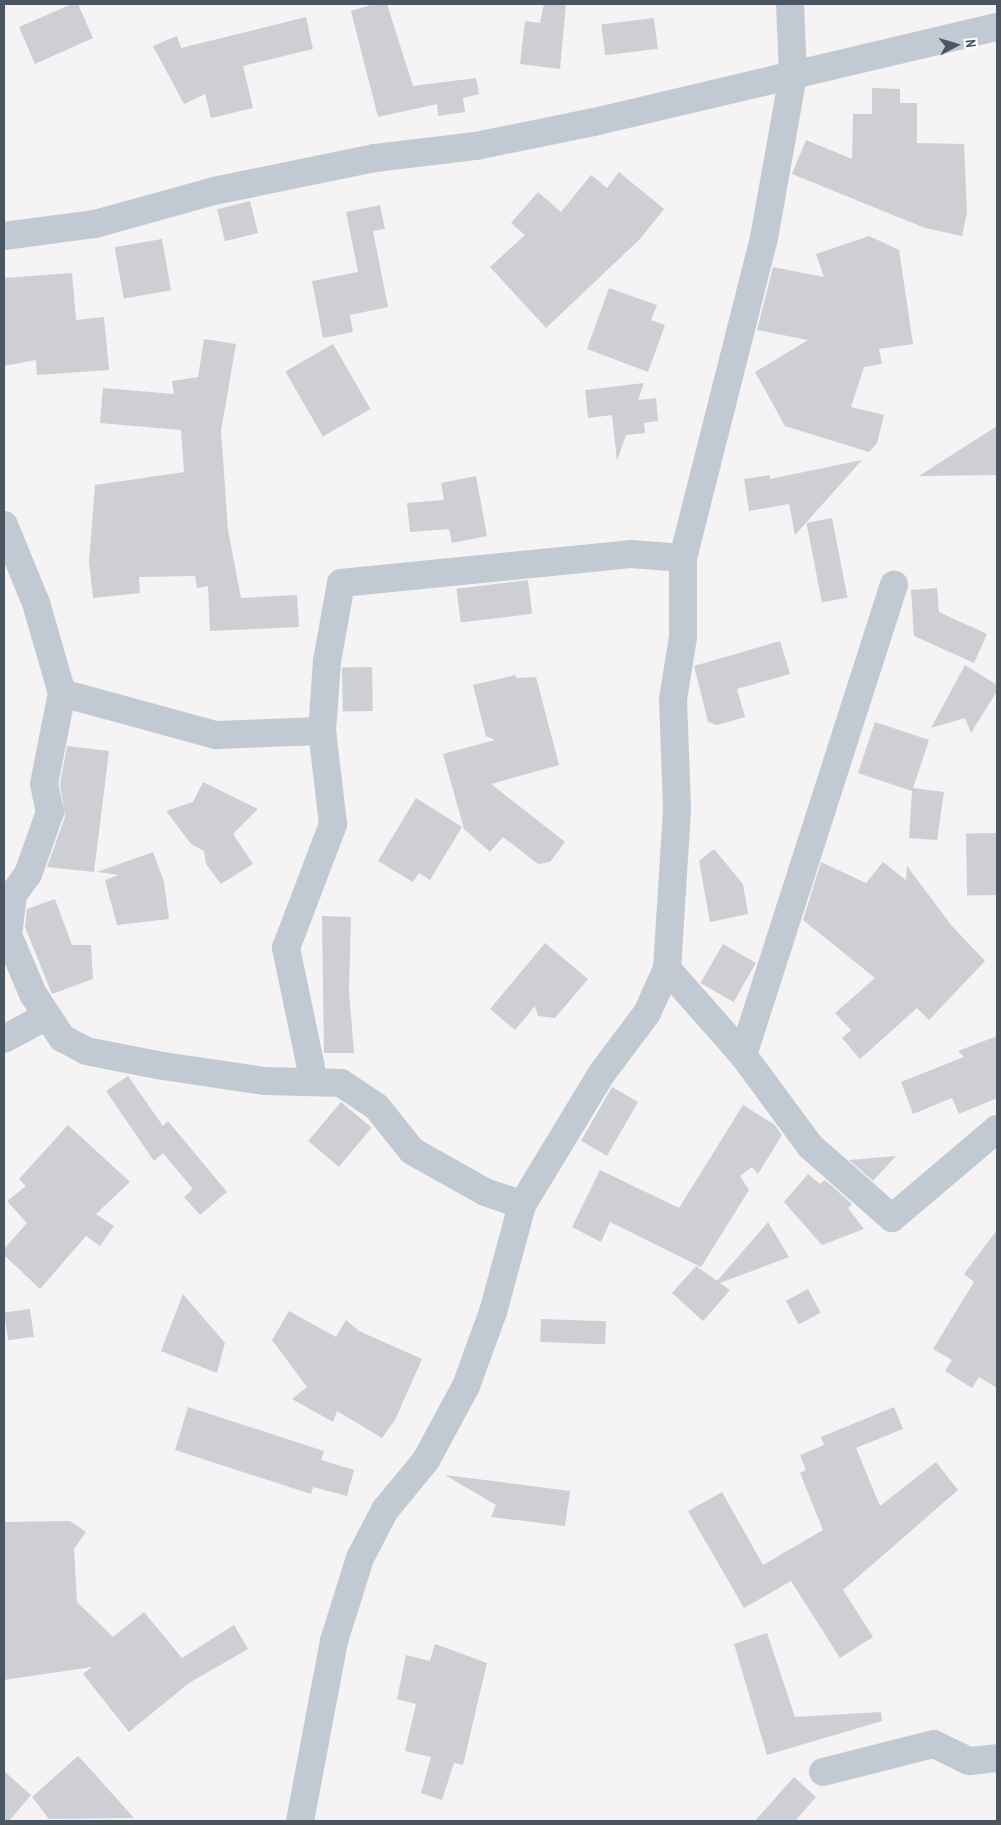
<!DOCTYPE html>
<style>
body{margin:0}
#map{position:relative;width:1001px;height:1825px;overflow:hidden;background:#f5f3f3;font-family:"PT Sans Narrow",sans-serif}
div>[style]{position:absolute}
.building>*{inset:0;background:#cdcfd5;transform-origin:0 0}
.minor>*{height:28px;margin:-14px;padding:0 14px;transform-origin:14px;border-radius:14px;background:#c1cad2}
span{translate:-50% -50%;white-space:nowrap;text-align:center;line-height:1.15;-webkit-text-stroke:4px #fff;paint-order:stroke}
.frame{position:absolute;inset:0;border:5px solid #4a5661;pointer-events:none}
.north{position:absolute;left:931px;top:20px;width:50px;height:50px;-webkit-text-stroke:4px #fff;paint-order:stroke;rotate:84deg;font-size:14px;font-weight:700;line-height:20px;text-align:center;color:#4a5661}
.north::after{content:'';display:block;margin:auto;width:18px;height:22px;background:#4a5661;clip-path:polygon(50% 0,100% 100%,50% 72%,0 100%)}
</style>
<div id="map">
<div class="building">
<i style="clip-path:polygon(72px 4px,78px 4px,93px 38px,35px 64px,19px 27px)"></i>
<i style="clip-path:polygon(374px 4px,387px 4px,413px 86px,476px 78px,479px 94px,463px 98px,465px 112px,438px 116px,437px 104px,378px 117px,351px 11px)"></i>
<i style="clip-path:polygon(544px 4px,566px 4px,560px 69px,520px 64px,525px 21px,540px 23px)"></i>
<i style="clip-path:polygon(306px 17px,313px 49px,243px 66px,253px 108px,211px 118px,205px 94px,184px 104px,153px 46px,177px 36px,181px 48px)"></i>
<i style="left:654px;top:18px;width:31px;height:53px;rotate:83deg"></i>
<i style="clip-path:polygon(872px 88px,900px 89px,900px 103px,917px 103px,917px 143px,964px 144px,967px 213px,962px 236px,925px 228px,792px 174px,806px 140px,852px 159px,853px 114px,872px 114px)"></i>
<i style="clip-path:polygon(619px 172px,664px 209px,640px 239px,546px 328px,490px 267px,525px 235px,511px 223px,538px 192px,561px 212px,591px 175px,607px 188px)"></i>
<i style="left:250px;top:201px;width:33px;height:34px;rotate:76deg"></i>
<i style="clip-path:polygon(380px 205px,385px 229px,373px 231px,388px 307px,350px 315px,353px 332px,323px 338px,312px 281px,358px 272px,346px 212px)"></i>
<i style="clip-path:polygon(869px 236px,899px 250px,913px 344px,879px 349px,882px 364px,864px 367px,851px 407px,884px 415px,877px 443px,869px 452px,785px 426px,755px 372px,808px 340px,757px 330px,773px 267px,824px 277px,816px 254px)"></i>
<i style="left:162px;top:239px;width:52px;height:48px;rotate:80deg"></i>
<i style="clip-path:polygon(72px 273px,76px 320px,104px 317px,109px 370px,37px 375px,36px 360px,4px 366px,4px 278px)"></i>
<i style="clip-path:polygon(609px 288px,657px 305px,651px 320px,665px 325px,648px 372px,587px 349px)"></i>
<i style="clip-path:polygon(204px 339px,236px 344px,221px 431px,228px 530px,241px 598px,297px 595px,299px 627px,210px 631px,208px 586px,197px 588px,195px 576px,139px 577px,140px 593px,93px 598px,89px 562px,95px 485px,184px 472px,181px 430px,100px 423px,103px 388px,174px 394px,172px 381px,198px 377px)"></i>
<i style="left:333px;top:344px;width:75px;height:55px;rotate:60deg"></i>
<i style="clip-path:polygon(644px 383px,638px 400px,656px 398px,658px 421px,644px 423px,645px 433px,626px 435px,617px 461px,612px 415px,588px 418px,585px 390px)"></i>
<i style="clip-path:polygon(997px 426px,997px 475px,919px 476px)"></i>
<i style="clip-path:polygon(862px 460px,795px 535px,789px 504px,749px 511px,744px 479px,770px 475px,770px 479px)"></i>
<i style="clip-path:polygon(476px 476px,487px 536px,452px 543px,449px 529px,410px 532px,407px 503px,444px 500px,441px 483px)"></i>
<i style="left:832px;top:518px;width:81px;height:26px;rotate:79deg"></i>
<i style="left:528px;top:580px;width:34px;height:72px;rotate:83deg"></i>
<i style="clip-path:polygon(937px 588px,939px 612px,987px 634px,974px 663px,914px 636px,911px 590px)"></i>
<i style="clip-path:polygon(780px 641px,790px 674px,737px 689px,745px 717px,717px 725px,708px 722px,694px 666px)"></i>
<i style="clip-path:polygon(965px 665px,997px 685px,997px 691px,971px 733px,965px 718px,931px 728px)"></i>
<i style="left:372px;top:667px;width:44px;height:30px;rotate:89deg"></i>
<i style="clip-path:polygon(515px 675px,516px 678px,536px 677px,559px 765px,491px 784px,565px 842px,550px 862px,538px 864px,503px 837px,490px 852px,464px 829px,443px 754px,495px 740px,486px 736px,473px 685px)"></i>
<i style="clip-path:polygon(875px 722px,929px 740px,913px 788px,944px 792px,937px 840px,909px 838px,912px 791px,858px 773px)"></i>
<i style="clip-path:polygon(67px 746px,109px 751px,94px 872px,47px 867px,65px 817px,60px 784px)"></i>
<i style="clip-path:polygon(203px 782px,258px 809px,233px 834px,253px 864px,221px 884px,206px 864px,204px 851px,191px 844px,166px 811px,193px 802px)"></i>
<i style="clip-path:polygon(416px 798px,462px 827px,430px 880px,419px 873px,413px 882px,378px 861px)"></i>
<i style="left:996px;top:833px;width:62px;height:30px;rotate:89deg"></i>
<i style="clip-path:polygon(714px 849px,743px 884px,748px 914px,710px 922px,699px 861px)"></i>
<i style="clip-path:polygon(153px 852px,164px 882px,169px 919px,117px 925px,105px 880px,119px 875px,97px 872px)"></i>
<i style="clip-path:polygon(821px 862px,866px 883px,883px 862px,906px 880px,907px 866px,952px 926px,985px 961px,929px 1020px,917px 1008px,860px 1059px,842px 1038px,851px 1030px,835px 1013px,875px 978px,803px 920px)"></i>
<i style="clip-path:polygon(55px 899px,72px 945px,91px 945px,93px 979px,52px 994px,25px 927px,27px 909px)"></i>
<i style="clip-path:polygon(322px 916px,351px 917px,349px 991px,354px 1053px,324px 1053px)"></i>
<i style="clip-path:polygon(545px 943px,588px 979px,555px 1018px,538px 1016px,535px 1006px,515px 1030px,490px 1009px)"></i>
<i style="left:723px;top:944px;width:38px;height:45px;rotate:30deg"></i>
<i style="clip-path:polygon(997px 1036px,997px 1098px,959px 1114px,952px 1098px,913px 1114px,901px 1082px,964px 1057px,958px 1051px)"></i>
<i style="clip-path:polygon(128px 1076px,163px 1126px,168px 1121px,227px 1192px,200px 1215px,184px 1197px,193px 1189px,163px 1153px,154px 1161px,106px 1091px)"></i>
<i style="left:612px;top:1087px;width:30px;height:62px;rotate:30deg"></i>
<i style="left:341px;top:1102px;width:40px;height:51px;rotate:40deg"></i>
<i style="clip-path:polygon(743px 1105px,775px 1125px,782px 1135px,758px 1174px,752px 1167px,740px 1176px,749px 1190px,701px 1267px,610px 1222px,601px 1242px,572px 1227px,600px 1170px,679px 1208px)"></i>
<i style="clip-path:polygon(68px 1125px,130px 1182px,96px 1214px,114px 1226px,100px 1246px,86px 1236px,40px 1289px,4px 1255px,4px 1249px,27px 1223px,7px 1201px,26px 1186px,19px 1179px)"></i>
<i style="clip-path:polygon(896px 1156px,873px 1181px,849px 1160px)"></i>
<i style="clip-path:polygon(808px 1174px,820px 1184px,825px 1180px,852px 1204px,848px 1208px,864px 1229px,822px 1245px,784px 1202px)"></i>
<i style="clip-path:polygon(768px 1222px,789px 1257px,720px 1283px,730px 1290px,703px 1321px,672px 1293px,696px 1266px,717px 1281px)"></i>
<i style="clip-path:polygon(997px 1230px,997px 1388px,979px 1377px,972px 1388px,945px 1371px,952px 1360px,933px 1349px,974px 1282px,964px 1274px)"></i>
<i style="left:808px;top:1289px;width:27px;height:25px;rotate:62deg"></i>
<i style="clip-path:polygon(183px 1294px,225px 1343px,217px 1373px,161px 1351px)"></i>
<i style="left:30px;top:1309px;width:28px;height:26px;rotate:82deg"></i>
<i style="clip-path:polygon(289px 1311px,336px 1337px,346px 1320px,359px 1331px,422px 1359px,395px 1420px,382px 1438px,337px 1411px,333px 1422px,292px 1399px,307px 1387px,272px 1340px)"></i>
<i style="left:541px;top:1319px;width:65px;height:23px;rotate:2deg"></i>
<i style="clip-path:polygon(188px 1407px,324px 1451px,321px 1460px,354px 1470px,347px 1496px,313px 1487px,311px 1494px,175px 1450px)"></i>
<i style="clip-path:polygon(894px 1407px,903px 1429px,856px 1448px,880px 1506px,936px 1462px,958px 1490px,843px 1590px,873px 1637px,840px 1658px,791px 1581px,744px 1608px,688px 1511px,722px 1492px,763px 1565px,823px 1530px,800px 1473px,806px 1470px,800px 1455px,824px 1445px,821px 1437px)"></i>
<i style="clip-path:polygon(445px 1475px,570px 1491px,565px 1526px,491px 1517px,496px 1505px)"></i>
<i style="clip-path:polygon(70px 1521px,86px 1532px,74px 1549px,77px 1602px,113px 1637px,144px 1612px,182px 1658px,234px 1625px,248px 1649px,189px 1683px,129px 1732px,83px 1674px,92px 1667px,4px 1680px,4px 1522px)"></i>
<i style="clip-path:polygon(767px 1633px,795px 1717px,881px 1712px,882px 1721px,767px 1755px,734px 1644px)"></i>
<i style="clip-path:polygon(435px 1644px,487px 1663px,463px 1765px,454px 1763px,442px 1800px,421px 1793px,431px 1757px,405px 1751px,416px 1704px,397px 1699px,406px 1655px,430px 1661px)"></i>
<i style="clip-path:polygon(78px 1756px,92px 1771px,134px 1818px,49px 1819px,32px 1797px)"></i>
<i style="clip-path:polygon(4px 1771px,31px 1795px,9px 1821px,4px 1821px)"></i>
<i style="clip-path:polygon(794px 1777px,816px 1797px,795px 1821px,755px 1821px)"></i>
</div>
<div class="minor">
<i style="left:4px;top:236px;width:92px;rotate:-7.5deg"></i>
<i style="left:95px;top:224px;width:123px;rotate:-15.5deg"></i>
<i style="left:214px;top:191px;width:164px;rotate:-11.6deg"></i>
<i style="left:375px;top:158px;width:102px;rotate:-6.8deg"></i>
<i style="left:476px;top:146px;width:120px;rotate:-11.5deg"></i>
<i style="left:594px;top:122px;width:414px;rotate:-13.3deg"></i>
<i style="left:4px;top:525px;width:84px;rotate:67.7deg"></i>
<i style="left:36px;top:603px;width:94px;rotate:73.9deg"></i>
<i style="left:62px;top:693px;width:93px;rotate:101.2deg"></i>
<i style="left:44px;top:784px;width:29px;rotate:78deg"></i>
<i style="left:50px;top:812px;width:66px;rotate:109.5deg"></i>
<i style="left:28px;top:874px;width:26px;rotate:126deg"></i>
<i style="left:13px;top:895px;width:40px;rotate:97.1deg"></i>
<i style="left:8px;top:935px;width:64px;rotate:67deg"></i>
<i style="left:33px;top:994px;width:53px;rotate:56.6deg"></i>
<i style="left:62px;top:1038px;width:27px;rotate:28deg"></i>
<i style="left:86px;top:1051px;width:78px;rotate:11deg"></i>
<i style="left:163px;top:1066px;width:103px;rotate:8.4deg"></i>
<i style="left:265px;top:1081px;width:76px;rotate:1.5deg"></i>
<i style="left:341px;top:1083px;width:43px;rotate:33.7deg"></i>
<i style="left:377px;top:1107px;width:56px;rotate:51.5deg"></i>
<i style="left:412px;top:1151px;width:84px;rotate:29.3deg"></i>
<i style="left:485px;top:1192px;width:39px;rotate:19deg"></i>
<i style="left:62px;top:693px;width:160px;rotate:15.3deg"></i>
<i style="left:216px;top:735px;width:106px;rotate:-2.2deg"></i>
<i style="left:322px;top:731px;width:70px;rotate:-85.9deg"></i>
<i style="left:327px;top:661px;width:79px;rotate:-79.8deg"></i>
<i style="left:341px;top:583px;width:291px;rotate:-5.7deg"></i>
<i style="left:631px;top:554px;width:52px;rotate:4.4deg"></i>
<i style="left:667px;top:969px;width:115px;rotate:48.5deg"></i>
<i style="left:743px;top:1055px;width:113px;rotate:53.6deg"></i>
<i style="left:810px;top:1146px;width:109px;rotate:41.3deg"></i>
<i style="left:892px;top:1218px;width:138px;rotate:-40.3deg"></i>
<i style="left:4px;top:1039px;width:49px;rotate:-28.1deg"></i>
<i style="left:743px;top:1055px;width:494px;rotate:-72.2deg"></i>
<i style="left:314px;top:1082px;width:137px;rotate:-101.8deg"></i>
<i style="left:286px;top:948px;width:133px;rotate:-69.2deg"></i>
<i style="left:333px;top:824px;width:94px;rotate:-96.7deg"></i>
<i style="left:823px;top:1772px;width:114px;rotate:-14.2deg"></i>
<i style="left:934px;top:1744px;width:39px;rotate:26deg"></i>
<i style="left:969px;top:1761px;width:28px;rotate:-6deg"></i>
<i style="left:300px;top:1821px;width:183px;rotate:-79.3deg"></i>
<i style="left:334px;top:1641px;width:87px;rotate:-72.6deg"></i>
<i style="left:360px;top:1558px;width:54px;rotate:-62.5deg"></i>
<i style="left:385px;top:1510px;width:65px;rotate:-50.6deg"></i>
<i style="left:426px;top:1460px;width:84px;rotate:-61.6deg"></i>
<i style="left:466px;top:1386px;width:79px;rotate:-70deg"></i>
<i style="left:493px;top:1312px;width:111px;rotate:-74.8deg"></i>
<i style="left:522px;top:1205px;width:154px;rotate:-58.8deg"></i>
<i style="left:602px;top:1073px;width:75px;rotate:-53.1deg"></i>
<i style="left:647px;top:1013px;width:48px;rotate:-65.6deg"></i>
<i style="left:667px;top:969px;width:161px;rotate:-86.4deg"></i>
<i style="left:677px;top:808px;width:109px;rotate:-92.1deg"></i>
<i style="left:673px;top:699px;width:63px;rotate:-80.8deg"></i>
<i style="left:683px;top:637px;width:79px;rotate:-90deg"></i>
<i style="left:683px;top:558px;width:330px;rotate:-75.8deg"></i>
<i style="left:764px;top:238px;width:166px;rotate:-79.9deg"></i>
<i style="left:793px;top:75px;width:71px;rotate:-92.4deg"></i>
</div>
<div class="frame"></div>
<div class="north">N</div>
</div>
